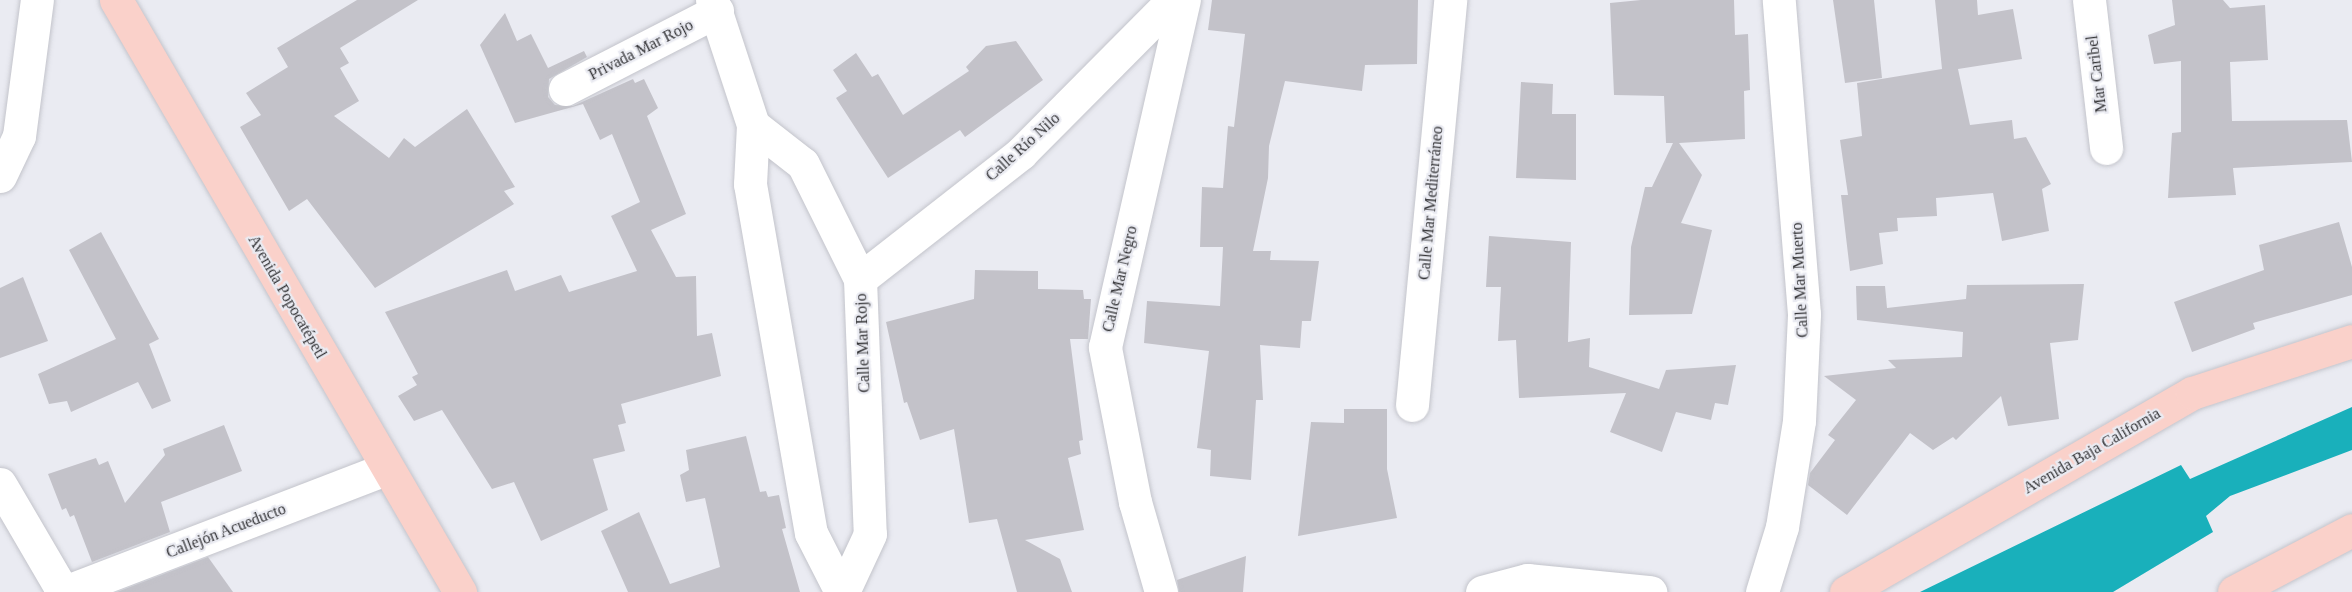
<!DOCTYPE html>
<meta charset="utf-8">
<style>
body{margin:0}
#map{position:relative;width:2352px;height:592px;overflow:hidden;background:#eaebf2;font-family:"Times New Roman",serif}
div>[style]{position:absolute}
.water>*{inset:0;background:#19b0bb}
.building>*{inset:0;background:#c3c2c9}
.roads{filter:drop-shadow(0 0 2px #c3c4cb) drop-shadow(0 0 2px #c3c4cb)}
.street>*{height:33px;margin:-16.5px;padding:0 16.5px;transform-origin:16.5px;border-radius:16.5px;background:#fff}
.secondary>*{height:33px;margin:-16.5px;padding:0 16.5px;transform-origin:16.5px;border-radius:16.5px;background:#fad1ca}
span{translate:-50% -50%;white-space:nowrap;text-align:center;line-height:1.15;-webkit-text-stroke:4.5px #eaebf2;paint-order:stroke}
.street-label{font-size:16px;color:#343437}
</style>
<div id="map">
<div class="water">
<i style="clip-path:polygon(2352px 407px,2352px 450px,2230px 496px,2206px 516px,2213px 532px,2113px 592px,1920px 592px,2181px 465px,2190px 479px)"></i>
</div>
<div class="building">
<i style="clip-path:polygon(357px 0,418px 0,340px 48px,349px 63px,340px 68px,359px 101px,334px 116px,389px 158px,404px 138px,415px 147px,467px 109px,515px 187px,504px 191px,514px 204px,375px 288px,307px 199px,289px 211px,240px 127px,261px 115px,246px 93px,288px 67px,277px 48px)"></i>
<i style="clip-path:polygon(1212px 0,1418px 0,1417px 64px,1365px 65px,1362px 91px,1285px 81px,1269px 146px,1268px 178px,1253px 251px,1271px 251px,1270px 260px,1319px 261px,1311px 321px,1302px 321px,1300px 348px,1260px 345px,1263px 400px,1256px 400px,1251px 480px,1210px 476px,1211px 450px,1197px 448px,1209px 351px,1144px 343px,1147px 301px,1220px 306px,1223px 247px,1200px 247px,1202px 187px,1223px 188px,1228px 126px,1234px 127px,1245px 34px,1208px 30px)"></i>
<i style="clip-path:polygon(1641px 0,1734px 0,1735px 35px,1748px 34px,1750px 90px,1744px 91px,1745px 139px,1679px 143px,1702px 175px,1681px 223px,1712px 230px,1692px 314px,1629px 315px,1631px 247px,1645px 187px,1652px 187px,1673px 143px,1666px 143px,1664px 96px,1614px 95px,1610px 3px)"></i>
<i style="clip-path:polygon(1833px 0,1874px 0,1882px 78px,1845px 83px)"></i>
<i style="clip-path:polygon(1935px 0,1977px 0,1978px 15px,2013px 9px,2022px 59px,1958px 69px,1970px 125px,2012px 120px,2014px 139px,2026px 137px,2051px 184px,2042px 189px,2049px 231px,2002px 241px,1993px 193px,1936px 198px,1937px 216px,1897px 218px,1898px 231px,1879px 233px,1883px 264px,1850px 271px,1841px 195px,1848px 195px,1840px 140px,1862px 136px,1857px 83px,1942px 69px)"></i>
<i style="clip-path:polygon(2172px 0,2223px 0,2230px 8px,2265px 5px,2268px 60px,2230px 62px,2232px 121px,2347px 120px,2352px 162px,2233px 168px,2236px 195px,2168px 198px,2172px 133px,2181px 132px,2181px 61px,2154px 64px,2148px 35px,2175px 25px)"></i>
<i style="clip-path:polygon(505px 13px,517px 41px,531px 34px,548px 68px,584px 51px,587px 57px,549px 79px,548px 97px,555px 105px,573px 106px,633px 79px,635px 83px,644px 79px,658px 108px,647px 116px,686px 214px,651px 230px,676px 277px,696px 276px,697px 336px,712px 333px,721px 376px,621px 404px,626px 423px,618px 425px,625px 451px,593px 459px,608px 510px,541px 541px,514px 482px,492px 489px,442px 410px,414px 421px,398px 396px,417px 385px,412px 377px,418px 374px,385px 312px,507px 270px,515px 291px,561px 275px,569px 292px,637px 271px,611px 216px,640px 202px,612px 134px,600px 140px,583px 104px,515px 123px,480px 45px)"></i>
<i style="clip-path:polygon(1016px 41px,1043px 80px,965px 137px,960px 130px,888px 178px,836px 98px,847px 91px,833px 70px,856px 53px,872px 77px,878px 74px,903px 115px,969px 71px,966px 67px,986px 46px)"></i>
<i style="clip-path:polygon(1521px 82px,1553px 84px,1552px 114px,1576px 114px,1576px 180px,1516px 178px)"></i>
<i style="clip-path:polygon(2339px 222px,2352px 267px,2352px 295px,2253px 323px,2255px 329px,2192px 352px,2174px 302px,2264px 270px,2259px 245px)"></i>
<i style="clip-path:polygon(101px 232px,159px 339px,149px 344px,171px 401px,152px 409px,138px 382px,71px 412px,67px 401px,49px 404px,38px 374px,116px 339px,69px 250px)"></i>
<i style="clip-path:polygon(1489px 236px,1571px 242px,1568px 342px,1590px 338px,1589px 367px,1659px 389px,1666px 370px,1736px 365px,1728px 405px,1715px 403px,1711px 420px,1676px 412px,1662px 452px,1610px 432px,1626px 393px,1519px 398px,1516px 340px,1498px 341px,1501px 287px,1486px 287px)"></i>
<i style="clip-path:polygon(975px 270px,1038px 271px,1038px 289px,1083px 290px,1084px 299px,1091px 299px,1088px 339px,1070px 339px,1083px 440px,1079px 441px,1081px 454px,1068px 458px,1084px 530px,1025px 540px,1060px 559px,1072px 592px,1017px 592px,997px 519px,969px 523px,954px 429px,920px 440px,907px 402px,904px 403px,886px 322px,974px 299px)"></i>
<i style="clip-path:polygon(23px 277px,48px 341px,0 358px,0 288px)"></i>
<i style="clip-path:polygon(2084px 284px,2078px 340px,2050px 343px,2059px 419px,2008px 426px,2001px 396px,1956px 440px,1953px 437px,1933px 450px,1910px 433px,1847px 515px,1808px 485px,1810px 473px,1835px 440px,1828px 435px,1856px 400px,1824px 376px,1896px 368px,1888px 360px,1962px 357px,1963px 332px,1857px 320px,1856px 286px,1885px 286px,1887px 308px,1966px 299px,1967px 285px)"></i>
<i style="clip-path:polygon(1344px 409px,1387px 409px,1387px 469px,1397px 518px,1298px 536px,1311px 422px,1344px 423px)"></i>
<i style="clip-path:polygon(224px 425px,242px 471px,161px 502px,170px 532px,92px 562px,74px 515px,70px 517px,66px 508px,62px 510px,48px 474px,96px 458px,99px 465px,108px 461px,125px 503px,165px 455px,163px 449px)"></i>
<i style="clip-path:polygon(746px 436px,760px 492px,766px 491px,768px 497px,779px 495px,786px 528px,782px 529px,800px 592px,628px 592px,601px 531px,639px 512px,670px 584px,720px 567px,705px 498px,686px 502px,680px 475px,689px 470px,686px 450px)"></i>
<i style="clip-path:polygon(1246px 556px,1243px 592px,1179px 592px,1177px 580px)"></i>
<i style="clip-path:polygon(208px 557px,233px 592px,117px 592px)"></i>
</div>
<div class="roads">
<div class="street">
<i style="left:712px;top:0;width:132px;rotate:71.8deg"></i>
<i style="left:753px;top:125px;width:63px;rotate:38deg"></i>
<i style="left:803px;top:164px;width:128px;rotate:63.6deg"></i>
<i style="left:860px;top:279px;width:255px;rotate:87.8deg"></i>
<i style="left:870px;top:534px;width:64px;rotate:115deg"></i>
<i style="left:2089px;top:0;width:149px;rotate:83.4deg"></i>
<i style="left:565px;top:89px;width:171px;rotate:-27.2deg"></i>
<i style="left:753px;top:125px;width:59px;rotate:92.9deg"></i>
<i style="left:750px;top:184px;width:354px;rotate:80.1deg"></i>
<i style="left:811px;top:533px;width:66px;rotate:63deg"></i>
<i style="left:0;top:176px;width:44px;rotate:-64.6deg"></i>
<i style="left:19px;top:136px;width:137px;rotate:-82.5deg"></i>
<i style="left:860px;top:279px;width:204px;rotate:-38deg"></i>
<i style="left:1021px;top:153px;width:216px;rotate:-45.2deg"></i>
<i style="left:1412px;top:405px;width:407px;rotate:-84.6deg"></i>
<i style="left:0;top:484px;width:125px;rotate:59.7deg"></i>
<i style="left:65px;top:592px;width:344px;rotate:-21deg"></i>
<i style="left:1161px;top:592px;width:94px;rotate:-106.1deg"></i>
<i style="left:1135px;top:502px;width:158px;rotate:-101deg"></i>
<i style="left:1105px;top:347px;width:356px;rotate:-77.2deg"></i>
<i style="left:1482px;top:592px;width:47px;rotate:-14.9deg"></i>
<i style="left:1527px;top:580px;width:124px;rotate:5.6deg"></i>
<i style="left:1762px;top:592px;width:68px;rotate:-72.9deg"></i>
<i style="left:1782px;top:527px;width:107px;rotate:-80.9deg"></i>
<i style="left:1799px;top:421px;width:107px;rotate:-87.3deg"></i>
<i style="left:1804px;top:314px;width:315px;rotate:-94.6deg"></i>
</div>
<div class="secondary">
<i style="left:116px;top:0;width:685px;rotate:59.84deg"></i>
<i style="left:1846px;top:592px;width:399px;rotate:-29.9deg"></i>
<i style="left:2192px;top:393px;width:168px;rotate:-18deg"></i>
<i style="left:2234px;top:592px;width:133px;rotate:-27.7deg"></i>
</div>
</div>
<div class="street-label">
<span style="left:641px;top:50px;rotate:-27deg">Privada Mar Rojo</span>
<span style="left:2097px;top:74px;rotate:-97deg">Mar Caribel</span>
<span style="left:1023px;top:147px;rotate:-42deg">Calle Río Nilo</span>
<span style="left:1431px;top:203px;rotate:-85deg">Calle Mar Mediterráneo</span>
<span style="left:1120px;top:279px;rotate:-77deg">Calle Mar Negro</span>
<span style="left:1800px;top:280px;rotate:-93deg">Calle Mar Muerto</span>
<span style="left:287px;top:297px;rotate:60deg">Avenida Popocatépetl</span>
<span style="left:863px;top:343px;rotate:-92deg">Calle Mar Rojo</span>
<span style="left:2092px;top:451px;rotate:-30deg">Avenida Baja California</span>
<span style="left:226px;top:531px;rotate:-21deg">Callejón Acueducto</span>
</div>
</div>
